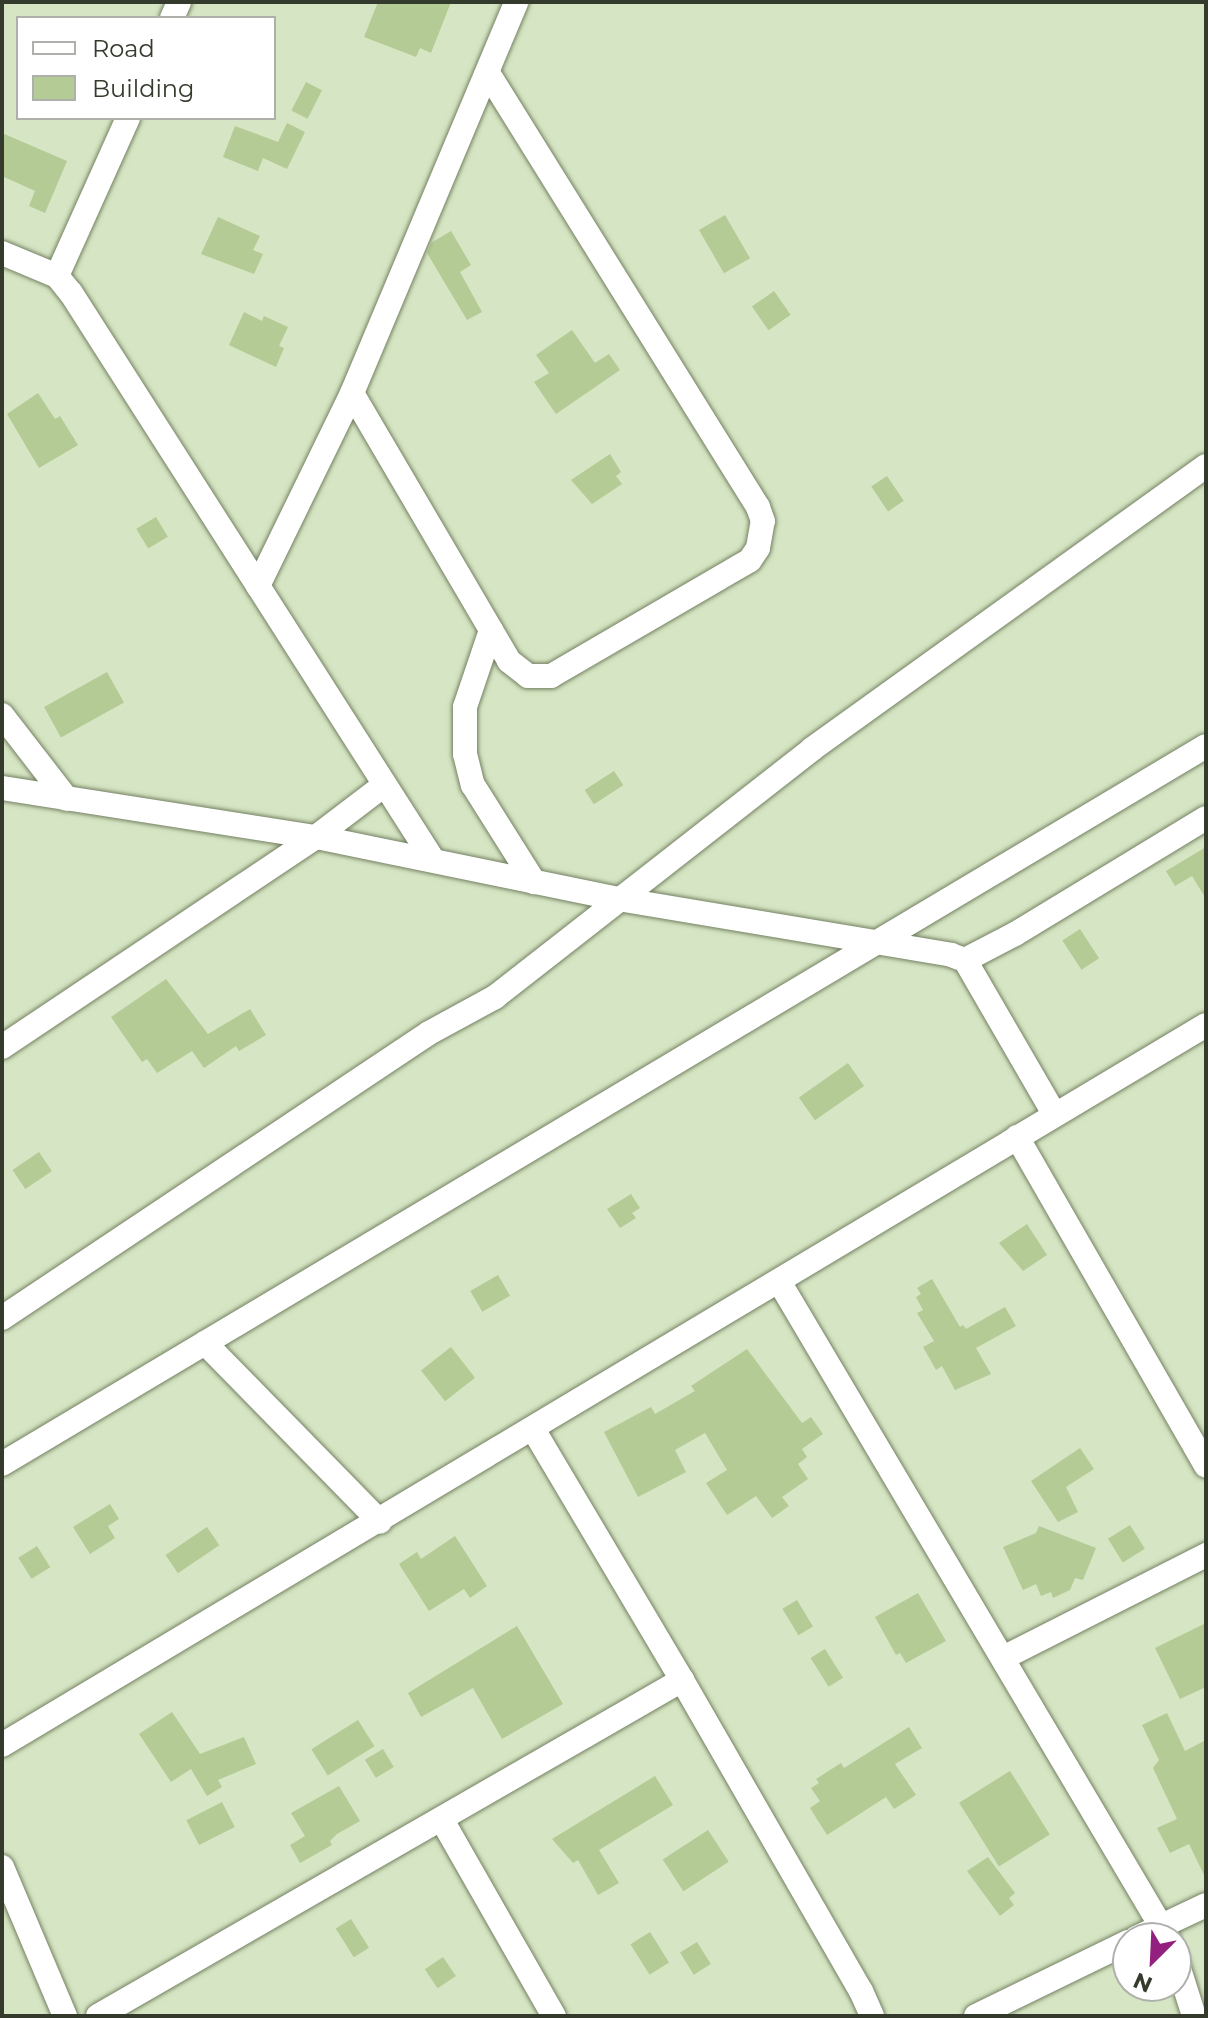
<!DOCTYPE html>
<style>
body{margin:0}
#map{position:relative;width:1208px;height:2018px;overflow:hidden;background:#d6e5c3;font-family:Montserrat,sans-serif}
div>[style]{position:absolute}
.building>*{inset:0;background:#b4cb95;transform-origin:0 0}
.roads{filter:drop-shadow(0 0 2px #748163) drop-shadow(0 0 2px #748163)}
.minor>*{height:24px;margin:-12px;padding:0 12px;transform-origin:12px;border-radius:12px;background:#fff}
span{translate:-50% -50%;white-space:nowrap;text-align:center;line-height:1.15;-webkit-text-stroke:7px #fff;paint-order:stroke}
.frame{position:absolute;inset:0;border:4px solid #343a2c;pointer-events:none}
.legend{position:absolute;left:16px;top:16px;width:260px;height:104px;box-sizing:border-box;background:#fff;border:2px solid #aeb0ab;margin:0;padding:10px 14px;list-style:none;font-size:24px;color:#343a2c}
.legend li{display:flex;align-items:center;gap:16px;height:40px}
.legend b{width:40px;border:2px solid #aeb0ab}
.north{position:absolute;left:1112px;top:1922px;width:80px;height:80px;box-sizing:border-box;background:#fff;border:2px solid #aeb0ab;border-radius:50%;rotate:204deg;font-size:22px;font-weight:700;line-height:32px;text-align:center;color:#343a2c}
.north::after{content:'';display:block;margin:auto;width:28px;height:36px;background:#931f7e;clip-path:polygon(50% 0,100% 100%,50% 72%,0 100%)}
</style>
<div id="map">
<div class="building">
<i style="clip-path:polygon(378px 2px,451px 2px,431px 53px,420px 48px,416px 57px,364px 37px)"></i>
<i style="left:306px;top:82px;width:18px;height:32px;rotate:27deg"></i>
<i style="clip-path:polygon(287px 123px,305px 132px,287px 169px,263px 158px,258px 171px,223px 157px,235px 126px,278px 142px)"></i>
<i style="clip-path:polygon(2px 133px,67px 161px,45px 213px,29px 206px,35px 191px,2px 176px)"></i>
<i style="left:725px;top:215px;width:50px;height:30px;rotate:60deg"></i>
<i style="clip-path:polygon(218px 217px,260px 236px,253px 250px,263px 254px,254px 274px,201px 254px)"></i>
<i style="clip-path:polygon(451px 231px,471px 265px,460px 272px,482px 312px,467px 320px,427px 253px,431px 243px)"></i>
<i style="left:774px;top:291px;width:29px;height:27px;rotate:55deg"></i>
<i style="clip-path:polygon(244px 312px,262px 321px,264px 316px,288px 327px,279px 346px,284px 348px,276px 367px,229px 345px)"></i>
<i style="clip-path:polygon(572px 330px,595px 363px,609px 354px,620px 370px,556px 414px,534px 382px,549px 373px,536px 355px)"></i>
<i style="clip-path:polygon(38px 393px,55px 419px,60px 416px,78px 445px,39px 468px,7px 414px)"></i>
<i style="clip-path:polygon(610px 454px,621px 472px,616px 476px,622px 484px,592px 504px,571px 480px)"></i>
<i style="left:887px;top:476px;width:30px;height:19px;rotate:56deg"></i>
<i style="left:156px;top:517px;width:23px;height:23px;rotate:59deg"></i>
<i style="left:107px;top:672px;width:35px;height:72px;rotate:61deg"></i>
<i style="left:614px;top:771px;width:17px;height:35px;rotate:57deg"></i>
<i style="clip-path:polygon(1206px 847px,1206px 899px,1192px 876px,1175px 886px,1166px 871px)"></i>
<i style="left:1080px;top:929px;width:35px;height:21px;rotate:57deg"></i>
<i style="clip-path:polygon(166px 979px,208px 1034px,250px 1009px,266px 1035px,239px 1051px,236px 1046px,204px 1068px,192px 1051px,157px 1073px,147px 1059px,142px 1062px,111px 1017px)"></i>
<i style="left:848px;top:1063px;width:28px;height:60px;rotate:55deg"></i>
<i style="left:39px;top:1152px;width:23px;height:32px;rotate:56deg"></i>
<i style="clip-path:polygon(631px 1194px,640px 1208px,632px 1213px,636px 1218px,620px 1228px,607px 1209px)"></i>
<i style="clip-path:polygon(1027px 1224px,1047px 1255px,1023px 1271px,999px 1243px)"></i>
<i style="left:498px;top:1275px;width:24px;height:32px;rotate:60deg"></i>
<i style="clip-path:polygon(932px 1279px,960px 1327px,963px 1325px,966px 1329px,1005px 1307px,1016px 1326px,976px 1348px,991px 1374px,955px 1390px,942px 1366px,936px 1370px,923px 1347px,934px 1341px,917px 1313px,923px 1310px,916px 1297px,921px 1294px,917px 1288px)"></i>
<i style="left:451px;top:1347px;width:39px;height:38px;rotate:52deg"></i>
<i style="clip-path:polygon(747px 1349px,802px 1423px,811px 1417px,823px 1434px,802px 1449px,807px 1457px,798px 1464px,808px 1479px,782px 1497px,789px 1506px,772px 1518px,756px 1496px,727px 1515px,706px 1483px,727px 1470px,705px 1433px,675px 1450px,686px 1472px,638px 1497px,604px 1432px,651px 1407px,655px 1414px,695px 1391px,691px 1386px)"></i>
<i style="clip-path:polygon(1080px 1448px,1094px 1469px,1066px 1487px,1078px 1512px,1058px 1522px,1031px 1481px)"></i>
<i style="clip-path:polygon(110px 1504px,119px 1519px,108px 1526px,115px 1538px,90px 1554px,73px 1527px)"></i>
<i style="left:1130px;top:1525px;width:28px;height:26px;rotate:58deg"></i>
<i style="clip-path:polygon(1039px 1526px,1096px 1548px,1083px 1580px,1075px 1578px,1070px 1590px,1053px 1598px,1051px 1592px,1041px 1596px,1036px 1584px,1023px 1590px,1003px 1547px,1036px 1533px)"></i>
<i style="left:207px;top:1527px;width:22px;height:50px;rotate:56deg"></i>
<i style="clip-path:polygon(455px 1536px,487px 1586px,470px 1598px,464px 1589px,429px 1611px,399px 1564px,417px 1552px,421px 1559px)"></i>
<i style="left:37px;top:1546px;width:25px;height:22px;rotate:58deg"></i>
<i style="clip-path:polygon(918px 1593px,946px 1641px,906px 1663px,900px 1653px,896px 1655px,875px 1617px)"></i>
<i style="left:797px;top:1600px;width:31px;height:17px;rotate:59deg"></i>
<i style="clip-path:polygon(1206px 1623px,1206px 1687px,1180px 1699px,1155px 1648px)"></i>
<i style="clip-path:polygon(517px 1626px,563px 1704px,502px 1739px,473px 1688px,421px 1717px,408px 1693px)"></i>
<i style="left:825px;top:1649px;width:34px;height:17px;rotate:58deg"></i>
<i style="clip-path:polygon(172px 1712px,200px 1754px,244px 1737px,256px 1764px,218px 1780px,222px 1787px,207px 1796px,191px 1769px,171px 1782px,139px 1734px)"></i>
<i style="clip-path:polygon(1167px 1713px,1185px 1751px,1206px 1740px,1206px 1879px,1189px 1844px,1170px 1853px,1157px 1828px,1177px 1819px,1153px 1768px,1159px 1760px,1142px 1725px)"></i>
<i style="left:358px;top:1720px;width:31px;height:55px;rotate:58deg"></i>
<i style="clip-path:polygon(909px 1727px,922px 1748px,895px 1764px,916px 1795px,894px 1809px,886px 1797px,827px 1835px,810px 1808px,820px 1801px,811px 1788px,819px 1783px,816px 1779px,841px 1763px,844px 1768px)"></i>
<i style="left:383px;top:1749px;width:21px;height:21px;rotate:59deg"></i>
<i style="left:1010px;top:1771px;width:75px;height:60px;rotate:58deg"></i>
<i style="clip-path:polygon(655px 1776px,673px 1805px,599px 1850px,619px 1883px,598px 1895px,578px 1860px,573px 1863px,552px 1839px)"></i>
<i style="clip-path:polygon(339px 1786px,360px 1821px,337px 1834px,330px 1841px,332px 1845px,300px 1863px,290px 1845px,305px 1836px,291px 1813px)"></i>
<i style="left:222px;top:1802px;width:28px;height:40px;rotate:63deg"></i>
<i style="left:708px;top:1830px;width:38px;height:54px;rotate:57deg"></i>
<i style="clip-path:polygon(988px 1857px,1015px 1893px,1009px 1898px,1014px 1905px,1000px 1916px,967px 1871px)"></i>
<i style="left:351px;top:1919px;width:34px;height:18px;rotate:58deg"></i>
<i style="left:650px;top:1932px;width:36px;height:23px;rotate:58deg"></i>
<i style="left:697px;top:1942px;width:26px;height:20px;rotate:58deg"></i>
<i style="left:443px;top:1957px;width:23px;height:22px;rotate:56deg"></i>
</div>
<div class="roads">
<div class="minor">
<i style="left:172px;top:18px;width:17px;rotate:-66deg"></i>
<i style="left:2px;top:253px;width:60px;rotate:22.7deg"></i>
<i style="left:57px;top:276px;width:22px;rotate:51deg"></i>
<i style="left:71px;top:293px;width:673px;rotate:57.44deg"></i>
<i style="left:57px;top:276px;width:173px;rotate:-65.8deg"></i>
<i style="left:352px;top:393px;width:311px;rotate:59.6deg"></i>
<i style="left:509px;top:661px;width:24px;rotate:38deg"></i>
<i style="left:528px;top:676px;width:23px"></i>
<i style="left:551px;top:676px;width:230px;rotate:-30.2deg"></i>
<i style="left:750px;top:560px;width:14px;rotate:-56deg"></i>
<i style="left:758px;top:548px;width:27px;rotate:-80deg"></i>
<i style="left:763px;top:521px;width:15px;rotate:-110deg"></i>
<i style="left:758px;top:507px;width:511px;rotate:-121.89deg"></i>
<i style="left:258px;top:586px;width:215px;rotate:-64deg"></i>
<i style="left:352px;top:393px;width:424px;rotate:-67.2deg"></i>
<i style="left:491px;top:630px;width:81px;rotate:108.7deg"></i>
<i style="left:465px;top:707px;width:47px;rotate:90deg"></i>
<i style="left:465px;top:754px;width:32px;rotate:76deg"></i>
<i style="left:473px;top:785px;width:115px;rotate:57.8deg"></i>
<i style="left:2px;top:715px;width:106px;rotate:52.3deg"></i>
<i style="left:2px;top:788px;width:318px;rotate:8.9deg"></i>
<i style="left:316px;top:837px;width:308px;rotate:11.6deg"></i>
<i style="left:618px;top:899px;width:338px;rotate:9.5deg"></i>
<i style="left:951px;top:955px;width:15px;rotate:20deg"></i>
<i style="left:965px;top:960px;width:179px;rotate:59.9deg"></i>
<i style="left:965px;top:960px;width:56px;rotate:-27.5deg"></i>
<i style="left:1015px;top:934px;width:223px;rotate:-31.3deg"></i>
<i style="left:2px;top:1047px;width:378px;rotate:-33.8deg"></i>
<i style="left:316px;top:837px;width:84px;rotate:-37.3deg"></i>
<i style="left:1017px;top:1137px;width:379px;rotate:60.1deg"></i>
<i style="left:780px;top:1283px;width:761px;rotate:59.36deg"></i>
<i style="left:2px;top:1318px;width:513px;rotate:-33.72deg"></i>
<i style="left:429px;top:1033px;width:75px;rotate:-28.6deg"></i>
<i style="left:495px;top:997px;width:402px;rotate:-38deg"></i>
<i style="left:812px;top:749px;width:485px;rotate:-35.7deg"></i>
<i style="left:205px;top:1343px;width:250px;rotate:45.6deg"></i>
<i style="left:533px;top:1429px;width:292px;rotate:59.3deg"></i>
<i style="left:682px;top:1680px;width:359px;rotate:60.1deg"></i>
<i style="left:861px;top:1991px;width:27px;rotate:66deg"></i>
<i style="left:2px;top:1464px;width:1402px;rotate:-30.81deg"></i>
<i style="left:1003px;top:1658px;width:228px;rotate:-26.9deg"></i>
<i style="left:2px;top:1745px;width:1403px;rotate:-30.88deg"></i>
<i style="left:442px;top:1820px;width:226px;rotate:60.3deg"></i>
<i style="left:2px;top:1867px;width:162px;rotate:67.1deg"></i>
<i style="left:1136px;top:1938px;width:77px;rotate:-25.2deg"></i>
<i style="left:1176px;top:1959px;width:60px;rotate:72.5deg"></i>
<i style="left:98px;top:2016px;width:674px;rotate:-29.91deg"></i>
<i style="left:976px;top:2016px;width:169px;rotate:-26deg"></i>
</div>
</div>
<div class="frame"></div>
<ul class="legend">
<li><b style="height:10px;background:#fff"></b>Road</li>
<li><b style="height:22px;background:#b4cb95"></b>Building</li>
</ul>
<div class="north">N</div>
</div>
